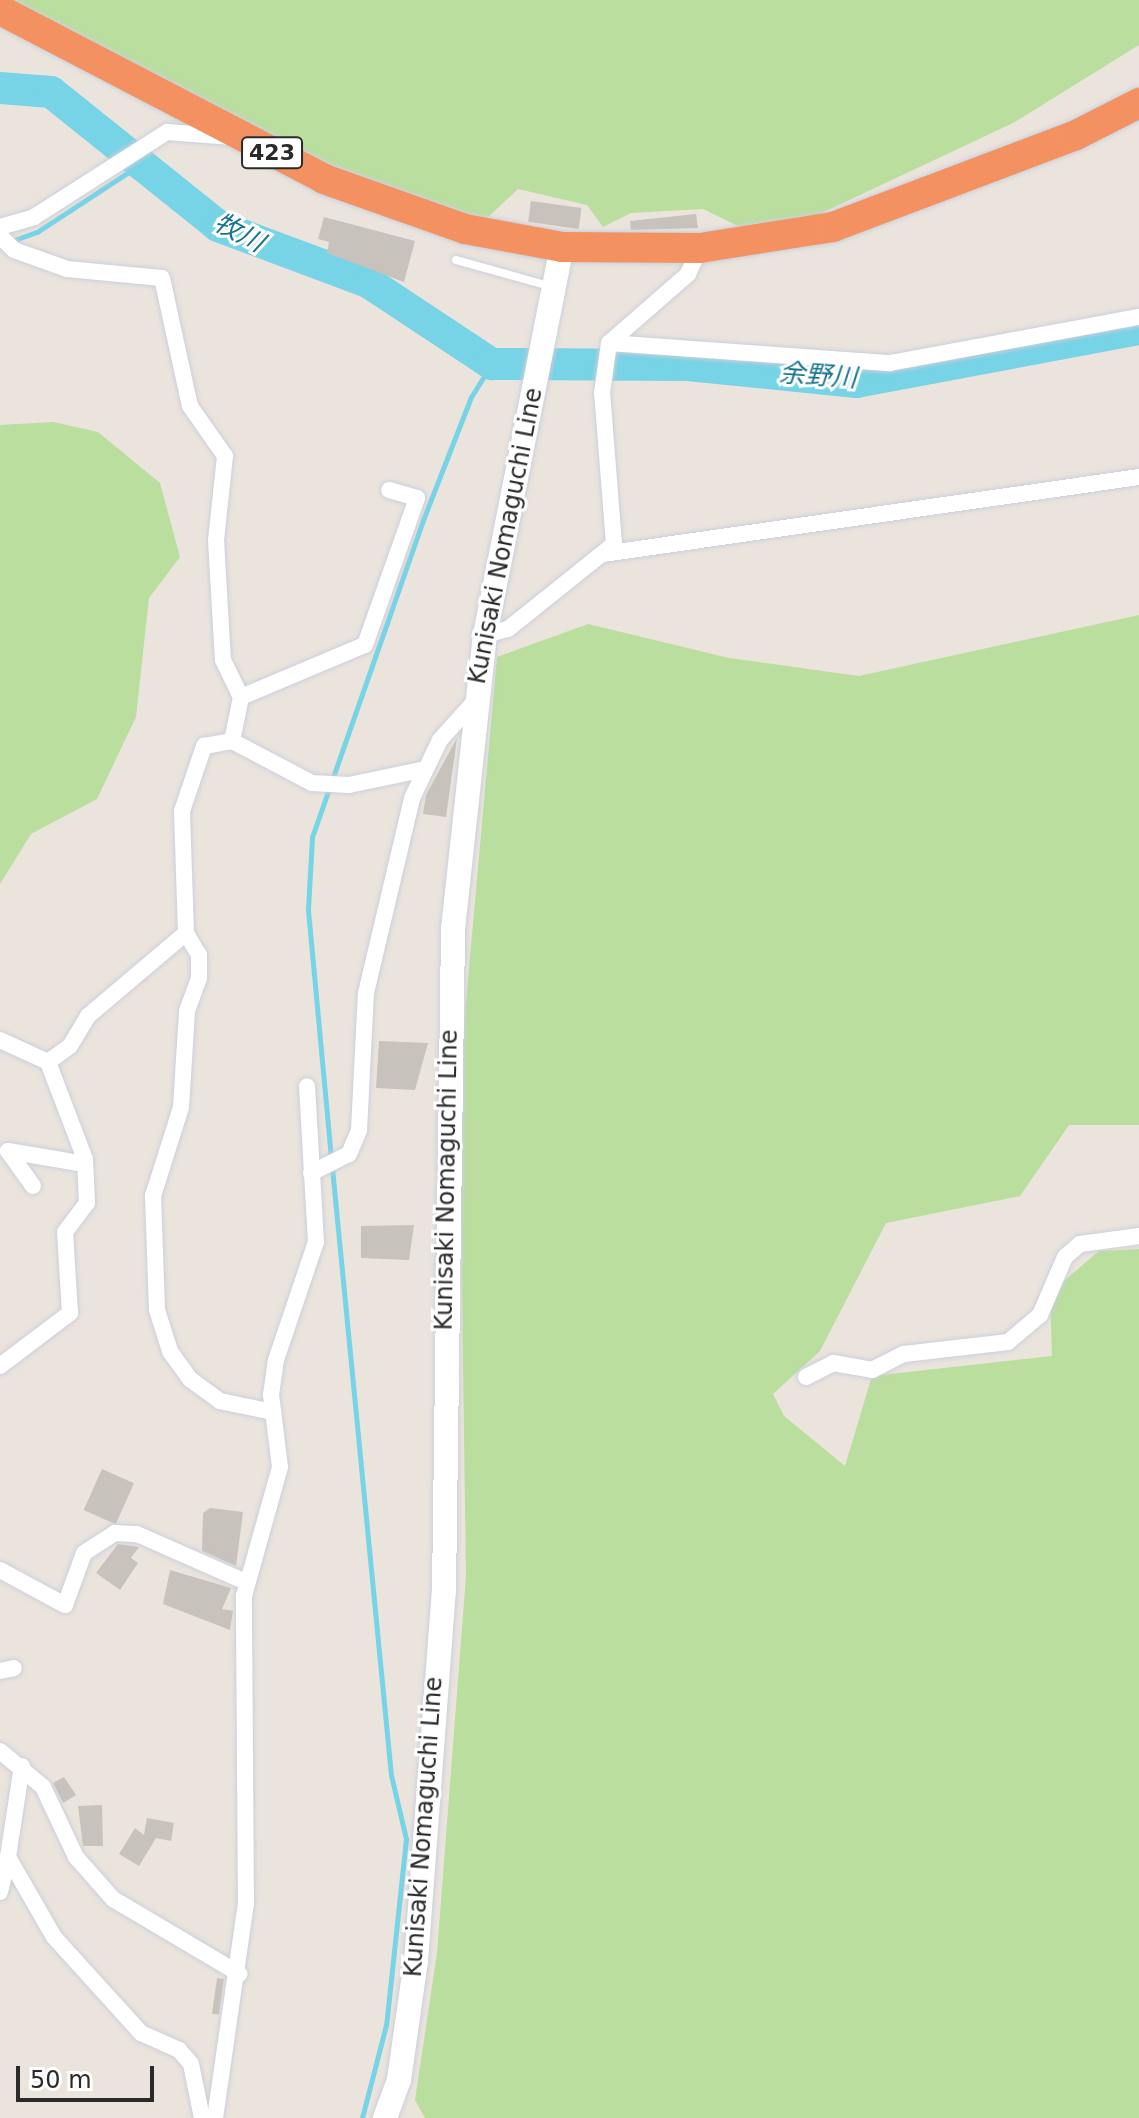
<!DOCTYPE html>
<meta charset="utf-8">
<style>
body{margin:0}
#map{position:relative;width:1139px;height:2118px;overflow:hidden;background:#ebe4dd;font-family:"DejaVu Sans","Noto Sans JP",sans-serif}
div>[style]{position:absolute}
.green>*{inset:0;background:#b9de9d}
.stream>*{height:5px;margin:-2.5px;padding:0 2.5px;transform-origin:2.5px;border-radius:2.5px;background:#77d3e6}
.river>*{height:32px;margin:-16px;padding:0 16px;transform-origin:16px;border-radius:16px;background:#77d3e6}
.building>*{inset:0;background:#c7c2bb;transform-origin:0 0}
.roads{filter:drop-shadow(0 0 2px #cbd0db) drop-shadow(0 0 2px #cbd0db)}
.lane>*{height:8px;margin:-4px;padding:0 4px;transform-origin:4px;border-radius:4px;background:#fff}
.street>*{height:16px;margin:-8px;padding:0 8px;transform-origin:8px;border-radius:8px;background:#fff}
.secondary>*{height:24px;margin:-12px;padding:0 12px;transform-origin:12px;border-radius:12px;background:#fff}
.highway>*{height:30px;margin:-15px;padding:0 15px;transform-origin:15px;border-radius:15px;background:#f39260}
span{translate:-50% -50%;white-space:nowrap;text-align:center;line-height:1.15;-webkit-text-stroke:6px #fff;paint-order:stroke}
.shield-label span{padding:2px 6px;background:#fff;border:2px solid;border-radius:6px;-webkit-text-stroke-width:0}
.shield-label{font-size:22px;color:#2a2a2a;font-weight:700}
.street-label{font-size:24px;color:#2a2a2a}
.water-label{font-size:26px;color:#177391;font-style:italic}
.scale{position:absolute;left:16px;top:2066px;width:138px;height:36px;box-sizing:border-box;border:4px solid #2a2a2a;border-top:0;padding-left:10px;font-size:24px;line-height:28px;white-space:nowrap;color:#2a2a2a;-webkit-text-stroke:6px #fff;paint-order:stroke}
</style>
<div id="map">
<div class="green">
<i style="clip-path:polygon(1px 0,1139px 0,1139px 45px,1013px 123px,811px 218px,740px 227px,703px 209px,631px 213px,603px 227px,587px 205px,518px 189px,485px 220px,265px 141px)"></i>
<i style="clip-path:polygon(53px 422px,98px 432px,160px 483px,180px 557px,149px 598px,136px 717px,97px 799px,31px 834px,0 884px,0 425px)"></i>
<i style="clip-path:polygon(1139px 615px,1139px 1125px,1069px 1125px,1020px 1196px,886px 1223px,820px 1351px,773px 1394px,784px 1416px,845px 1466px,872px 1376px,1052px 1356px,1050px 1293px,1099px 1251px,1139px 1249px,1139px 2118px,425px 2118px,415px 2100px,437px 1953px,466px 1576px,459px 1079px,497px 657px,588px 624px,729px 658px,859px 676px)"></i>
</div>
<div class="stream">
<i style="left:9px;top:242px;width:30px;rotate:-20deg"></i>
<i style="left:37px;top:232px;width:128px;rotate:-33.2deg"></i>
<i style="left:331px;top:1158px;width:250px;rotate:-95.3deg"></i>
<i style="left:308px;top:909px;width:72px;rotate:-86.8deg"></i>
<i style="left:312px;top:837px;width:336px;rotate:-70.7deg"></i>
<i style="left:423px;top:520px;width:132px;rotate:-68.7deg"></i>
<i style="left:471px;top:397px;width:39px;rotate:-58deg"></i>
<i style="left:332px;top:1168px;width:610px;rotate:84.45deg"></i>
<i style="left:391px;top:1775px;width:66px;rotate:76.8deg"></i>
<i style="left:406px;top:1839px;width:187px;rotate:96.1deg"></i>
<i style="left:386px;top:2025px;width:96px;rotate:104.5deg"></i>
</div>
<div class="river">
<i style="left:0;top:88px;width:51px;rotate:4.5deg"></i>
<i style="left:51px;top:92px;width:214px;rotate:38.7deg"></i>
<i style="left:218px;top:226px;width:160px;rotate:20.5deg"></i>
<i style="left:368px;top:282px;width:149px;rotate:33.5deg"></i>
<i style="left:492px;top:364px;width:196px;rotate:0.3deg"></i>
<i style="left:688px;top:365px;width:169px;rotate:5.8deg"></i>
<i style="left:856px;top:382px;width:288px;rotate:-10.6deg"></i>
</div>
<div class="building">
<i style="left:531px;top:201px;width:51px;height:21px;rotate:8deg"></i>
<i style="clip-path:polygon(696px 214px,698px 228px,631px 230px,630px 221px)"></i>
<i style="clip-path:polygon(324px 217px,415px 241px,404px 282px,327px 253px,329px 242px,318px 239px)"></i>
<i style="clip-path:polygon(457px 738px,446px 817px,423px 814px,426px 795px)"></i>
<i style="clip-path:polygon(379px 1041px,428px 1043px,415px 1090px,376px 1088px)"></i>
<i style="clip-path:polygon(414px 1225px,409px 1260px,361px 1258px,361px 1226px)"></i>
<i style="left:102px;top:1469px;width:35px;height:45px;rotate:24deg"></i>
<i style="clip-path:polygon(210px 1508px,243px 1512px,236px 1566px,202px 1551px,203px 1513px)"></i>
<i style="clip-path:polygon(118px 1544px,139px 1547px,131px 1558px,138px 1563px,120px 1590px,96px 1573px)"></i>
<i style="clip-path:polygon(170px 1570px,231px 1588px,222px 1609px,233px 1611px,230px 1630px,163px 1604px)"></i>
<i style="clip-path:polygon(64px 1777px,76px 1795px,63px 1803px,53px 1783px)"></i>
<i style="clip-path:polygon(102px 1805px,103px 1846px,83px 1846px,78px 1806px)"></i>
<i style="clip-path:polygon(147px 1818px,174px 1823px,171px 1841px,156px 1838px,139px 1866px,119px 1854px,135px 1828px,144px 1835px)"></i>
<i style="left:217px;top:1978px;width:7px;height:36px;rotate:8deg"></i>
</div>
<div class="roads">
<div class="lane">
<i style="left:456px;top:260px;width:101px;rotate:15.6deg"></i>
</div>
<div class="street">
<i style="left:0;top:227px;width:35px;rotate:-16deg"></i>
<i style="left:34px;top:217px;width:158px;rotate:-32.6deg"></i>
<i style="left:167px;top:132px;width:66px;rotate:4.3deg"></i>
<i style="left:0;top:236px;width:20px;rotate:45deg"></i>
<i style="left:14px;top:250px;width:56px;rotate:19.7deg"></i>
<i style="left:67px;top:269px;width:95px;rotate:5.4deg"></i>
<i style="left:162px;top:278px;width:131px;rotate:77.7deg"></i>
<i style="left:190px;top:406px;width:61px;rotate:55deg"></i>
<i style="left:225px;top:456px;width:84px;rotate:96.1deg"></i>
<i style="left:216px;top:540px;width:120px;rotate:86.7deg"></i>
<i style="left:223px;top:660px;width:41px;rotate:64.1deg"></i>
<i style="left:241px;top:697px;width:45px;rotate:101.6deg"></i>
<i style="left:609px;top:343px;width:282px;rotate:4.1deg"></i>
<i style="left:890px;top:363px;width:253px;rotate:-10.5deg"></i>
<i style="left:603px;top:554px;width:542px;rotate:-8.17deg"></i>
<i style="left:485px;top:635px;width:24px;rotate:-15deg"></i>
<i style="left:508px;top:629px;width:136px;rotate:-38.7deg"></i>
<i style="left:614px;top:544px;width:151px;rotate:-94.5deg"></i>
<i style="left:602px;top:393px;width:50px;rotate:-82deg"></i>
<i style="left:609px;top:343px;width:105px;rotate:-41.1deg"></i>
<i style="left:688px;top:274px;width:29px;rotate:-65deg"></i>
<i style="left:241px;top:697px;width:134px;rotate:-22.8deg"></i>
<i style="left:365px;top:645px;width:156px;rotate:-70.5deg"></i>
<i style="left:417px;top:498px;width:29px;rotate:-164deg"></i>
<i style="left:0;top:1040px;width:53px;rotate:24.6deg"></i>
<i style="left:48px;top:1062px;width:27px;rotate:-36deg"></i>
<i style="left:70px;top:1046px;width:35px;rotate:-59deg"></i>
<i style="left:88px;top:1016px;width:128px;rotate:-40.3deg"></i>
<i style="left:311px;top:1173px;width:42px;rotate:-26.6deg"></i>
<i style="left:349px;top:1154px;width:26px;rotate:-67deg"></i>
<i style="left:359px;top:1130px;width:137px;rotate:-87.1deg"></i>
<i style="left:366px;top:993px;width:200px;rotate:-76.7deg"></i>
<i style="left:412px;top:798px;width:64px;rotate:-64.2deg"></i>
<i style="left:440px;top:740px;width:52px;rotate:-48.1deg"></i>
<i style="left:33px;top:1186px;width:43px;rotate:-125.5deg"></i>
<i style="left:8px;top:1151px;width:78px;rotate:9.6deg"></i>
<i style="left:0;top:1366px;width:88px;rotate:-37.1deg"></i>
<i style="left:70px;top:1313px;width:81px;rotate:-93.5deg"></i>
<i style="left:65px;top:1232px;width:36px;rotate:-53deg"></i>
<i style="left:87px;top:1203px;width:44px;rotate:-92.6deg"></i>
<i style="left:85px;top:1159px;width:104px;rotate:-110.9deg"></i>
<i style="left:806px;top:1377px;width:30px;rotate:-27deg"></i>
<i style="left:833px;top:1363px;width:40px;rotate:10deg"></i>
<i style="left:872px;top:1370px;width:36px;rotate:-27deg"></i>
<i style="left:904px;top:1354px;width:105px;rotate:-6.6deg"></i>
<i style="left:1008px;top:1342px;width:42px;rotate:-40.2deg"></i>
<i style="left:1040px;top:1315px;width:63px;rotate:-66.7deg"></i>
<i style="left:1065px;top:1257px;width:20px;rotate:-41deg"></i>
<i style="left:1080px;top:1244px;width:60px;rotate:-7.7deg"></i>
<i style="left:273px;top:1412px;width:54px;rotate:-168.3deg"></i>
<i style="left:220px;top:1401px;width:37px;rotate:-144deg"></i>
<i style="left:190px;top:1379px;width:34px;rotate:-126deg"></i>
<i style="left:170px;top:1351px;width:43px;rotate:-107.6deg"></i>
<i style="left:157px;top:1310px;width:114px;rotate:-92deg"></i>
<i style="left:153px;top:1196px;width:93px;rotate:-72.5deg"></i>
<i style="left:181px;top:1107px;width:96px;rotate:-86.4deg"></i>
<i style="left:187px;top:1011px;width:35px;rotate:-70deg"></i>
<i style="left:199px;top:978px;width:23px;rotate:-90deg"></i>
<i style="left:199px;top:955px;width:26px;rotate:-121deg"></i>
<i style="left:186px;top:933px;width:122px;rotate:-91.9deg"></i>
<i style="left:182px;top:811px;width:69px;rotate:-71.3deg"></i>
<i style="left:204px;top:746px;width:28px;rotate:-10deg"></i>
<i style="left:232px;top:741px;width:90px;rotate:27.7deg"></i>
<i style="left:312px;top:783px;width:37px;rotate:3deg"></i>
<i style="left:349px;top:785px;width:74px;rotate:-11.8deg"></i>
<i style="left:0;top:1570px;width:74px;rotate:28.3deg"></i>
<i style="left:65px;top:1605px;width:55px;rotate:-69.9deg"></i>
<i style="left:84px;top:1553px;width:37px;rotate:-33deg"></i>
<i style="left:115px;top:1533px;width:22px;rotate:3deg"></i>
<i style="left:137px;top:1534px;width:119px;rotate:23.8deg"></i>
<i style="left:0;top:1671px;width:14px;rotate:-12deg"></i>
<i style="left:0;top:1751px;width:56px;rotate:39.9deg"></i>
<i style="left:43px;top:1787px;width:77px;rotate:64.8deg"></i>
<i style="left:76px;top:1857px;width:56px;rotate:48.6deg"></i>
<i style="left:113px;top:1899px;width:147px;rotate:30.6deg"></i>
<i style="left:8px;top:1857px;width:92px;rotate:-81.3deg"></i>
<i style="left:0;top:1892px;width:36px;rotate:-77deg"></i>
<i style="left:8px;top:1857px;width:92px;rotate:60.1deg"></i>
<i style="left:54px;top:1937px;width:130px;rotate:47.8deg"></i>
<i style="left:141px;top:2033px;width:42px;rotate:24.1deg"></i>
<i style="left:179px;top:2050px;width:18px;rotate:49deg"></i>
<i style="left:191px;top:2064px;width:55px;rotate:78.5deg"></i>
<i style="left:215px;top:2118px;width:216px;rotate:-81.8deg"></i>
<i style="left:246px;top:1904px;width:308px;rotate:-90.4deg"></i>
<i style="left:244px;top:1596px;width:134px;rotate:-74.4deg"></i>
<i style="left:280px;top:1467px;width:73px;rotate:-97.1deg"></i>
<i style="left:271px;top:1395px;width:35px;rotate:-82deg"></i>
<i style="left:276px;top:1360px;width:125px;rotate:-71.3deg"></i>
<i style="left:316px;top:1242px;width:156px;rotate:-93.3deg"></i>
</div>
<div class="secondary">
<i style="left:385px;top:2118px;width:40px;rotate:-69.8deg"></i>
<i style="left:399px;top:2080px;width:120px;rotate:-81.9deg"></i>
<i style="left:416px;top:1961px;width:371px;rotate:-85.7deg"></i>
<i style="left:444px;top:1591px;width:662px;rotate:-89.22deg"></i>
<i style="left:453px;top:929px;width:296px;rotate:-83.8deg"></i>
<i style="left:485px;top:635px;width:396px;rotate:-78.8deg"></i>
</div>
<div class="highway">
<i style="left:0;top:10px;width:365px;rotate:27.5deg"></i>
<i style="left:324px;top:179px;width:150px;rotate:19.5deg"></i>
<i style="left:465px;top:229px;width:99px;rotate:10.5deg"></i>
<i style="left:562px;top:247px;width:138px;rotate:0.4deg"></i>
<i style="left:700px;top:248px;width:135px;rotate:-9deg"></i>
<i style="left:833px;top:227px;width:260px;rotate:-20.7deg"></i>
<i style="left:1076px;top:135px;width:71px;rotate:-26.9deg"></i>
</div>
</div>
<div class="shield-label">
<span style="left:272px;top:153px">423</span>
</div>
<div class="street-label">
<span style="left:506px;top:536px;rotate:-79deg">Kunisaki Nomaguchi Line</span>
<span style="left:447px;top:1180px;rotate:-89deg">Kunisaki Nomaguchi Line</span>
<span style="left:424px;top:1827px;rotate:-86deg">Kunisaki Nomaguchi Line</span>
</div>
<div class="water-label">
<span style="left:239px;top:233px;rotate:28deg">牧川</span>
<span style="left:818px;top:376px;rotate:4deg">余野川</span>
</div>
<div class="scale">50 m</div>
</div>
